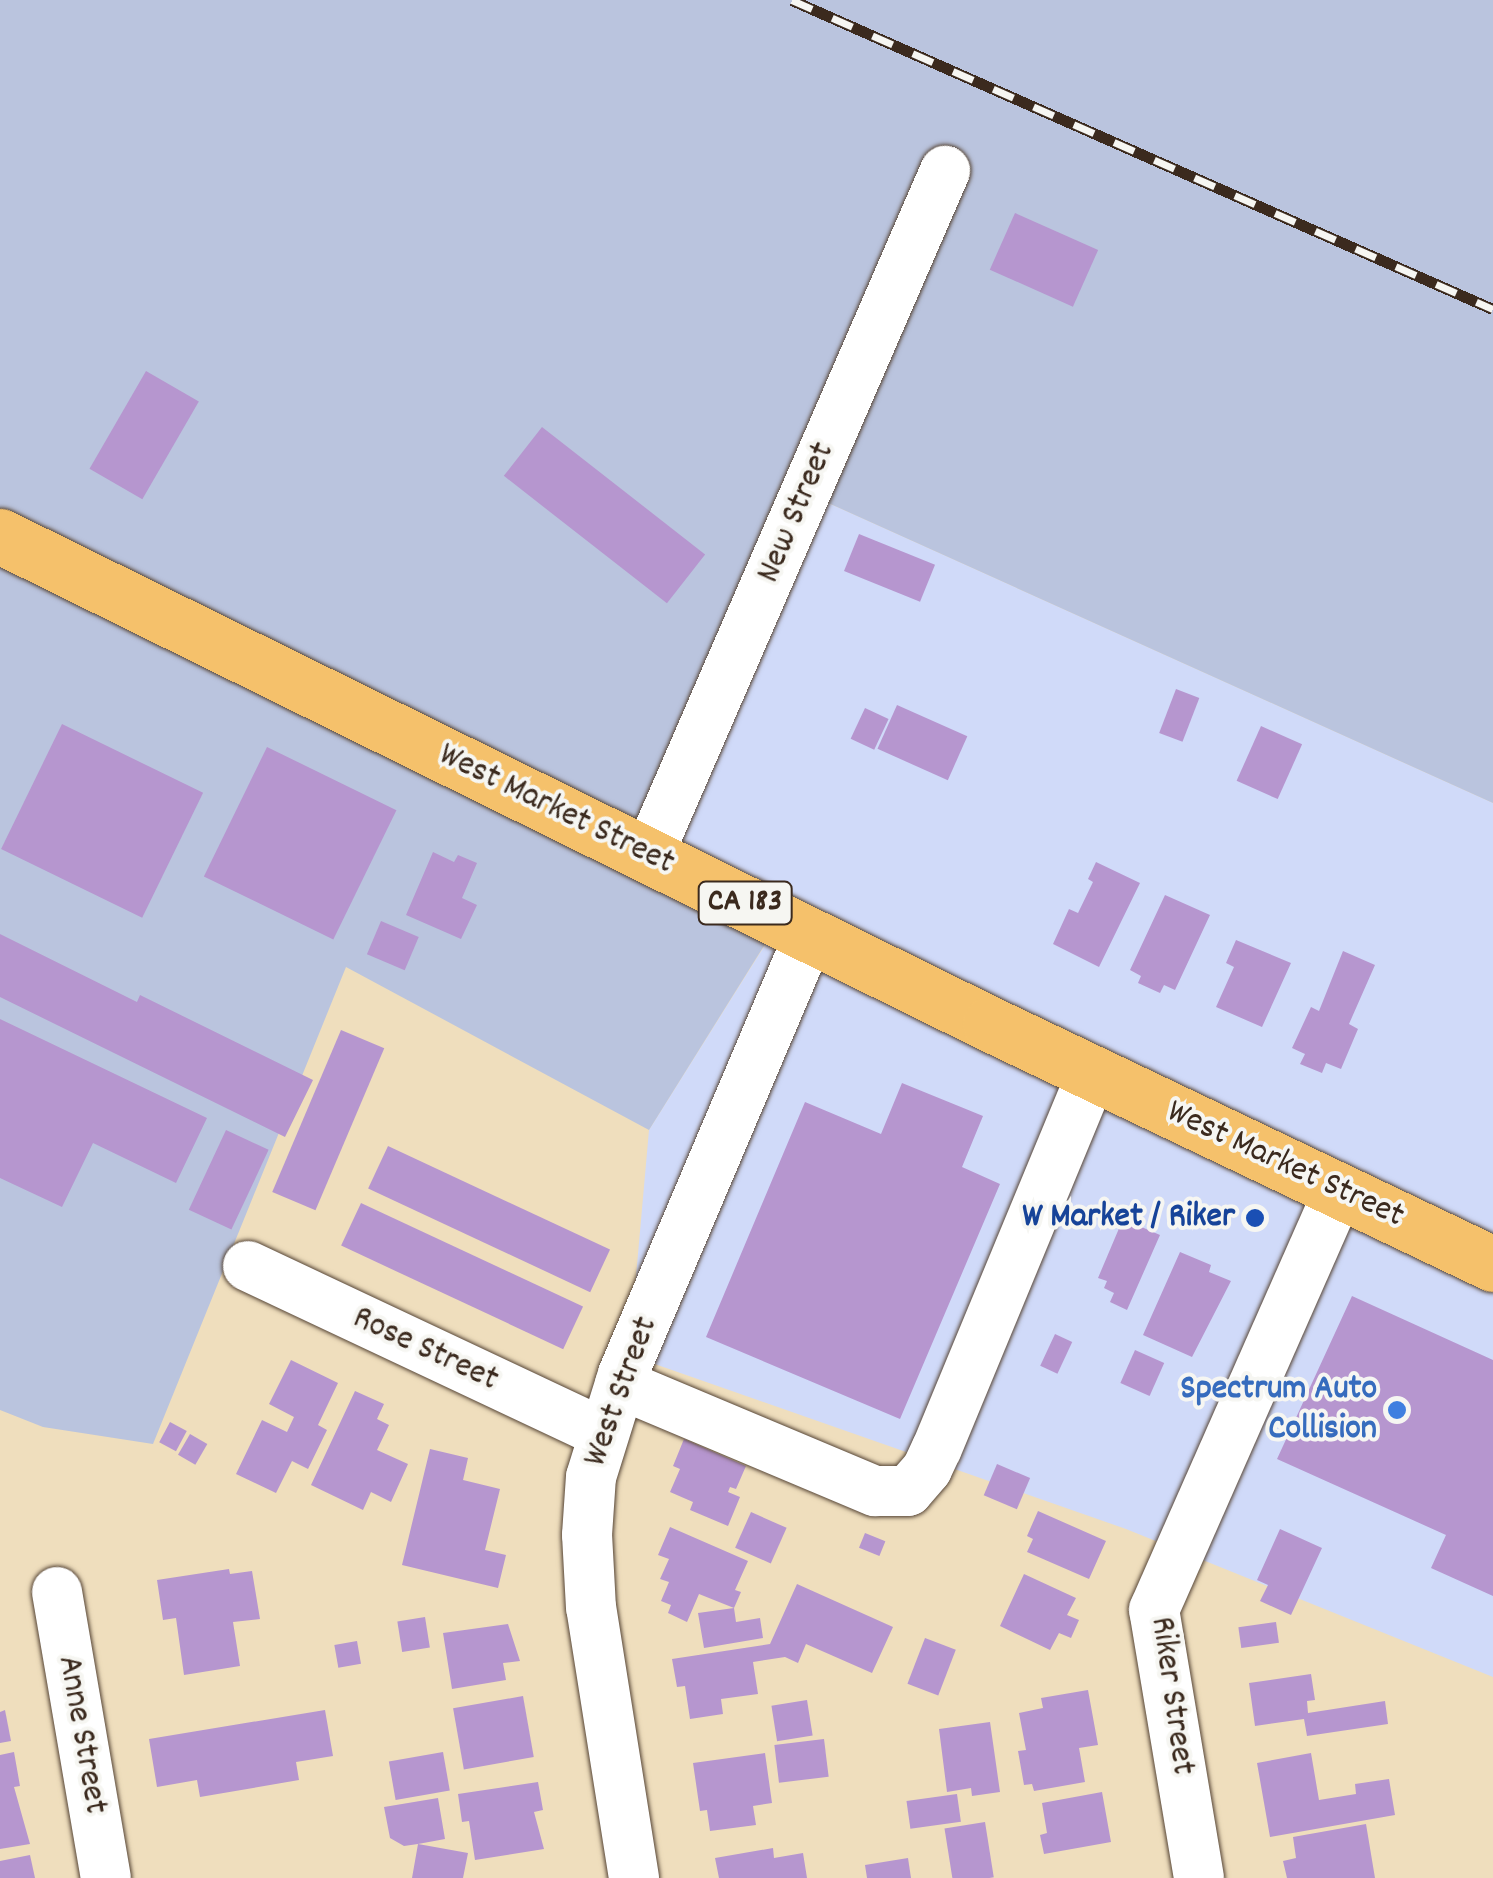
<!DOCTYPE html>
<style>
body{margin:0}
#map{position:relative;width:1493px;height:1878px;overflow:hidden;background:#efdebd;font-family:Dekko,sans-serif}
div>[style]{position:absolute}
.built>*{inset:0;background:#d0daf9}
.industrial>*{inset:0;background:#bac4de}
.building>*{inset:0;background:#b696cf;transform-origin:0 0}
.roads{filter:drop-shadow(0 0 2px #564536) drop-shadow(0 0 2px #564536)}
.minor>*{height:50px;margin:-25px;padding:0 25px;transform-origin:25px;border-radius:25px;background:#fff}
.major>*{height:55px;margin:-27.5px;padding:0 27.5px;transform-origin:27.5px;border-radius:27.5px;background:#f5c16b}
.rail>*{height:11px;margin-top:-5.5px;transform-origin:0;background:repeating-linear-gradient(90deg,#f6f6f2 0 22px,#3b2a1e 0 44px);box-sizing:border-box;border-block:2px solid #3b2a1e}
.dots>*{width:28px;height:28px;translate:-50% -50%;box-sizing:border-box;border:5px solid #f6f6f2;border-radius:50%}
span{translate:-50% -50%;white-space:nowrap;text-align:center;line-height:1.15;-webkit-text-stroke:8px #f6f6f2;paint-order:stroke}
.shield-label span{padding:2px 8px;background:#f6f6f2;border:2px solid;border-radius:8px;-webkit-text-stroke-width:0}
.shield-label{font-size:32px;color:#3b2a1e;font-weight:700}
.street-label{font-size:35px;color:#3b2a1e}
.transit-label{font-size:35px;color:#164399;font-weight:700}
.right{translate:-100% -50%;text-align:right}
.shop-label{font-size:35px;color:#366cbe;font-weight:700}
</style>
<div id="map">
<div class="built">
<i style="clip-path:polygon(815px 497px,1493px 803px,1493px 1677px,1126px 1529px,629px 1355px,649px 1130px,790px 905px,679px 842px)"></i>
</div>
<div class="industrial">
<i style="clip-path:polygon(0 0,1493px 0,1493px 803px,815px 497px,680px 841px,790px 904px,649px 1130px,346px 967px,153px 1444px,43px 1427px,0 1410px)"></i>
</div>
<div class="building">
<i style="left:1015px;top:213px;width:91px;height:62px;rotate:24deg"></i>
<i style="left:146px;top:371px;width:61px;height:113px;rotate:30deg"></i>
<i style="left:542px;top:427px;width:207px;height:62px;rotate:38deg"></i>
<i style="left:859px;top:534px;width:82px;height:40px;rotate:22deg"></i>
<i style="left:1176px;top:689px;width:25px;height:47px;rotate:21deg"></i>
<i style="left:897px;top:705px;width:77px;height:48px;rotate:24deg"></i>
<i style="left:865px;top:708px;width:26px;height:34px;rotate:25deg"></i>
<i style="left:62px;top:724px;width:157px;height:139px;rotate:26deg"></i>
<i style="left:1261px;top:726px;width:45px;height:60px;rotate:24deg"></i>
<i style="left:267px;top:747px;width:144px;height:144px;rotate:26deg"></i>
<i style="clip-path:polygon(433px 852px,454px 862px,458px 855px,477px 863px,462px 898px,477px 905px,461px 939px,406px 915px)"></i>
<i style="clip-path:polygon(1096px 862px,1140px 883px,1099px 967px,1053px 944px,1069px 909px,1078px 913px,1093px 882px,1088px 879px)"></i>
<i style="clip-path:polygon(1165px 895px,1210px 915px,1175px 990px,1164px 985px,1160px 993px,1138px 983px,1141px 976px,1130px 970px)"></i>
<i style="left:381px;top:921px;width:41px;height:36px;rotate:23deg"></i>
<i style="clip-path:polygon(0 934px,137px 1002px,140px 995px,313px 1080px,285px 1137px,0 997px)"></i>
<i style="clip-path:polygon(1236px 940px,1291px 963px,1262px 1027px,1216px 1007px,1234px 967px,1226px 963px)"></i>
<i style="clip-path:polygon(1343px 951px,1375px 965px,1349px 1024px,1358px 1029px,1341px 1069px,1326px 1063px,1322px 1073px,1300px 1064px,1305px 1054px,1292px 1048px,1311px 1007px,1319px 1011px)"></i>
<i style="clip-path:polygon(0 1019px,207px 1118px,176px 1183px,93px 1143px,62px 1207px,0 1178px)"></i>
<i style="left:341px;top:1030px;width:47px;height:176px;rotate:23deg"></i>
<i style="clip-path:polygon(902px 1083px,983px 1116px,962px 1167px,1000px 1184px,900px 1419px,706px 1337px,805px 1102px,881px 1134px)"></i>
<i style="left:226px;top:1130px;width:47px;height:88px;rotate:25deg"></i>
<i style="left:388px;top:1146px;width:245px;height:47px;rotate:25deg"></i>
<i style="left:361px;top:1203px;width:245px;height:47px;rotate:25deg"></i>
<i style="clip-path:polygon(1123px 1219px,1160px 1235px,1127px 1310px,1110px 1302px,1114px 1293px,1104px 1288px,1107px 1281px,1098px 1278px)"></i>
<i style="clip-path:polygon(1180px 1252px,1211px 1265px,1209px 1272px,1231px 1281px,1192px 1357px,1143px 1335px)"></i>
<i style="clip-path:polygon(1352px 1296px,1493px 1360px,1493px 1596px,1431px 1568px,1446px 1535px,1277px 1459px)"></i>
<i style="left:1055px;top:1334px;width:19px;height:35px;rotate:25deg"></i>
<i style="left:1135px;top:1350px;width:32px;height:36px;rotate:24deg"></i>
<i style="clip-path:polygon(291px 1360px,338px 1383px,318px 1425px,327px 1430px,308px 1469px,292px 1461px,276px 1493px,236px 1474px,262px 1420px,287px 1432px,294px 1417px,269px 1404px)"></i>
<i style="clip-path:polygon(355px 1391px,384px 1404px,377px 1419px,389px 1425px,377px 1450px,408px 1464px,391px 1502px,371px 1492px,363px 1510px,311px 1485px)"></i>
<i style="left:170px;top:1422px;width:19px;height:23px;rotate:28deg"></i>
<i style="left:190px;top:1434px;width:20px;height:24px;rotate:30deg"></i>
<i style="clip-path:polygon(684px 1439px,746px 1466px,736px 1489px,730px 1487px,728px 1492px,740px 1497px,728px 1526px,690px 1510px,693px 1502px,670px 1492px,680px 1469px,673px 1466px)"></i>
<i style="clip-path:polygon(430px 1449px,468px 1458px,463px 1480px,500px 1489px,485px 1550px,506px 1555px,498px 1588px,402px 1565px)"></i>
<i style="left:997px;top:1464px;width:36px;height:34px;rotate:23deg"></i>
<i style="clip-path:polygon(1038px 1511px,1106px 1541px,1089px 1579px,1027px 1552px,1033px 1539px,1027px 1536px)"></i>
<i style="left:751px;top:1512px;width:39px;height:39px;rotate:24deg"></i>
<i style="clip-path:polygon(670px 1527px,748px 1561px,735px 1590px,741px 1592px,734px 1608px,699px 1594px,687px 1622px,668px 1613px,671px 1605px,661px 1601px,669px 1582px,660px 1579px,669px 1559px,658px 1555px)"></i>
<i style="clip-path:polygon(1280px 1529px,1322px 1548px,1291px 1615px,1260px 1601px,1268px 1585px,1257px 1580px)"></i>
<i style="left:865px;top:1533px;width:22px;height:16px;rotate:22deg"></i>
<i style="clip-path:polygon(229px 1569px,230px 1574px,252px 1571px,260px 1619px,233px 1622px,240px 1666px,184px 1675px,176px 1618px,163px 1620px,157px 1580px)"></i>
<i style="clip-path:polygon(1024px 1574px,1076px 1598px,1067px 1615px,1079px 1620px,1071px 1638px,1059px 1633px,1050px 1650px,1000px 1626px)"></i>
<i style="clip-path:polygon(797px 1584px,893px 1627px,872px 1673px,806px 1644px,798px 1663px,785px 1657px,753px 1662px,758px 1694px,721px 1699px,723px 1714px,690px 1719px,685px 1686px,677px 1687px,672px 1659px,770px 1644px)"></i>
<i style="clip-path:polygon(734px 1608px,736px 1622px,760px 1618px,763px 1638px,704px 1648px,698px 1613px)"></i>
<i style="left:425px;top:1617px;width:31px;height:28px;rotate:81deg"></i>
<i style="left:1276px;top:1622px;width:21px;height:38px;rotate:82deg"></i>
<i style="clip-path:polygon(508px 1624px,520px 1661px,503px 1663px,506px 1680px,452px 1689px,443px 1633px)"></i>
<i style="left:925px;top:1638px;width:33px;height:49px;rotate:21deg"></i>
<i style="left:357px;top:1641px;width:23px;height:23px;rotate:80deg"></i>
<i style="clip-path:polygon(1311px 1674px,1315px 1700px,1307px 1701px,1308px 1713px,1385px 1701px,1388px 1724px,1307px 1736px,1304px 1719px,1255px 1726px,1249px 1683px)"></i>
<i style="clip-path:polygon(1088px 1690px,1098px 1745px,1079px 1748px,1085px 1782px,1034px 1791px,1032px 1784px,1024px 1785px,1018px 1751px,1026px 1750px,1019px 1713px,1043px 1708px,1041px 1698px)"></i>
<i style="left:523px;top:1696px;width:62px;height:71px;rotate:80deg"></i>
<i style="left:807px;top:1700px;width:36px;height:36px;rotate:81deg"></i>
<i style="clip-path:polygon(5px 1710px,11px 1741px,0 1743px,0 1712px)"></i>
<i style="clip-path:polygon(325px 1710px,333px 1756px,296px 1762px,299px 1780px,200px 1797px,197px 1780px,157px 1787px,149px 1739px)"></i>
<i style="clip-path:polygon(990px 1722px,1000px 1792px,972px 1796px,971px 1788px,947px 1792px,939px 1729px)"></i>
<i style="left:824px;top:1739px;width:38px;height:50px;rotate:83deg"></i>
<i style="clip-path:polygon(14px 1752px,20px 1786px,14px 1787px,30px 1844px,0 1849px,0 1755px)"></i>
<i style="left:443px;top:1752px;width:39px;height:55px;rotate:80deg"></i>
<i style="clip-path:polygon(765px 1753px,772px 1803px,753px 1806px,756px 1825px,710px 1831px,707px 1810px,700px 1811px,693px 1763px)"></i>
<i style="clip-path:polygon(1311px 1753px,1319px 1800px,1356px 1794px,1355px 1784px,1389px 1779px,1395px 1815px,1270px 1837px,1257px 1763px)"></i>
<i style="clip-path:polygon(538px 1782px,543px 1810px,534px 1812px,544px 1849px,475px 1860px,469px 1821px,462px 1822px,458px 1794px)"></i>
<i style="clip-path:polygon(1102px 1792px,1111px 1842px,1044px 1854px,1040px 1835px,1047px 1833px,1042px 1803px)"></i>
<i style="left:957px;top:1794px;width:28px;height:51px;rotate:82deg"></i>
<i style="clip-path:polygon(438px 1798px,445px 1839px,418px 1844px,468px 1853px,463px 1878px,412px 1878px,418px 1844px,404px 1846px,390px 1838px,384px 1807px)"></i>
<i style="left:985px;top:1822px;width:56px;height:41px;rotate:81deg"></i>
<i style="clip-path:polygon(1366px 1824px,1375px 1878px,1287px 1878px,1283px 1861px,1296px 1858px,1293px 1837px)"></i>
<i style="clip-path:polygon(773px 1848px,774px 1858px,803px 1853px,807px 1878px,719px 1878px,715px 1858px)"></i>
<i style="clip-path:polygon(30px 1855px,35px 1878px,0 1878px,0 1861px)"></i>
<i style="clip-path:polygon(908px 1858px,911px 1878px,867px 1878px,865px 1865px)"></i>
</div>
<div class="roads">
<div class="minor">
<i style="left:648px;top:856px;width:747px;rotate:-66.56deg"></i>
<i style="left:248px;top:1266px;width:392px;rotate:25.2deg"></i>
<i style="left:620px;top:1384px;width:277px;rotate:22.8deg"></i>
<i style="left:875px;top:1491px;width:33px"></i>
<i style="left:908px;top:1491px;width:29px;rotate:-49deg"></i>
<i style="left:927px;top:1469px;width:23px;rotate:-65deg"></i>
<i style="left:937px;top:1448px;width:406px;rotate:-67.5deg"></i>
<i style="left:57px;top:1592px;width:290px;rotate:80.3deg"></i>
<i style="left:634px;top:1878px;width:273px;rotate:-99deg"></i>
<i style="left:591px;top:1608px;width:73px;rotate:-93.1deg"></i>
<i style="left:587px;top:1535px;width:58px;rotate:-86.1deg"></i>
<i style="left:591px;top:1477px;width:108px;rotate:-72.7deg"></i>
<i style="left:623px;top:1374px;width:477px;rotate:-67deg"></i>
<i style="left:1199px;top:1878px;width:272px;rotate:-99.5deg"></i>
<i style="left:1154px;top:1610px;width:457px;rotate:-66.2deg"></i>
</div>
<div class="major">
<i style="left:0;top:536px;width:1104px;rotate:26.24deg"></i>
<i style="left:990px;top:1024px;width:557px;rotate:25.51deg"></i>
</div>
</div>
<div class="rail">
<i style="left:792px;top:0;width:766px;rotate:23.79deg"></i>
</div>
<div class="dots">
<i style="left:1255px;top:1218px;background:#1a4fb4"></i>
<i style="left:1397px;top:1410px;background:#3f7fe0"></i>
</div>
<div class="shield-label">
<span style="left:745px;top:903px">CA 183</span>
</div>
<div class="street-label">
<span style="left:797px;top:513px;rotate:-67deg">New Street</span>
<span style="left:556px;top:810px;rotate:26deg">West Market Street</span>
<span style="left:1285px;top:1165px;rotate:25deg">West Market Street</span>
<span style="left:425px;top:1350px;rotate:25deg">Rose Street</span>
<span style="left:622px;top:1392px;rotate:-70deg">West Street</span>
<span style="left:1171px;top:1696px;rotate:82deg">Riker Street</span>
<span style="left:81px;top:1735px;rotate:80deg">Anne Street</span>
</div>
<div class="transit-label">
<span class="right" style="left:1235px;top:1218px">W Market / Riker</span>
</div>
<div class="shop-label">
<span class="right" style="left:1377px;top:1410px">Spectrum Auto<br>Collision</span>
</div>
</div>
